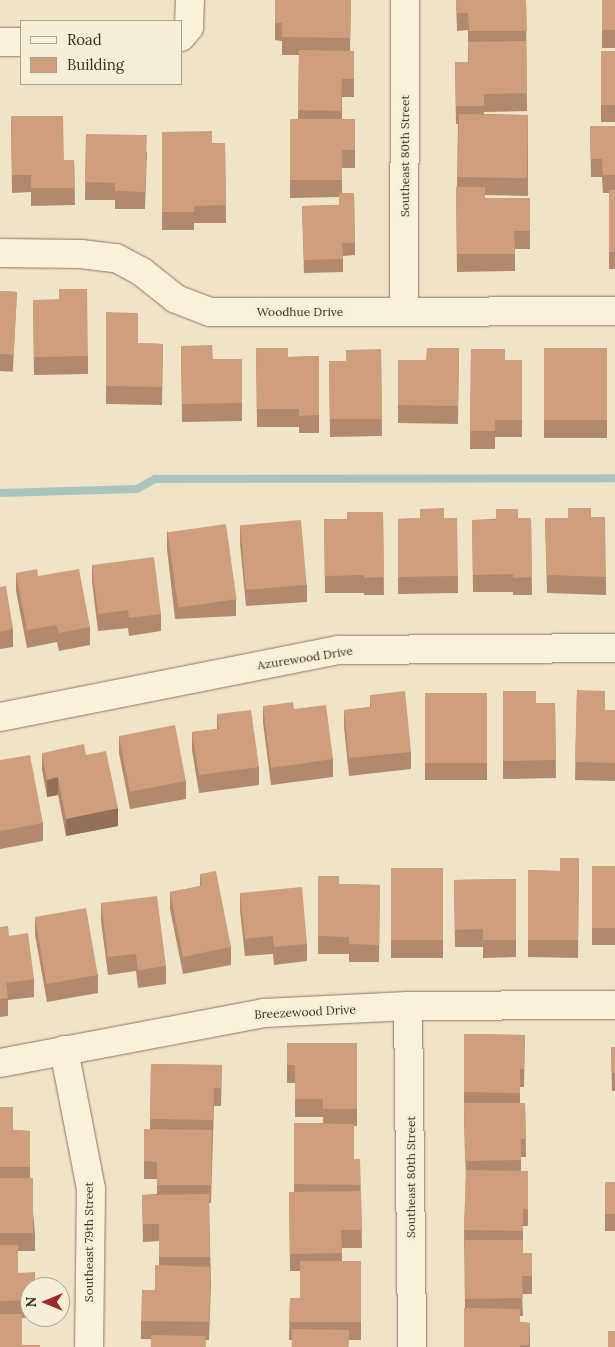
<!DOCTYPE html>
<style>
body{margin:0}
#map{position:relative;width:615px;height:1347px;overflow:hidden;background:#f0e4c8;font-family:Lora,serif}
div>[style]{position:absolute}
.stream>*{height:8px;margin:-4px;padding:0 4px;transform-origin:4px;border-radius:4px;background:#a9c4bc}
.roads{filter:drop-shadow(0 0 1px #8d765c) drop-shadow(0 0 1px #8d765c)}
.minor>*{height:28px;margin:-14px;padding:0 14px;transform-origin:14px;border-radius:14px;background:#faf1dc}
.wall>*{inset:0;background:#b2896c;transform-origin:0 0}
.shaded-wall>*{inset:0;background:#916f58}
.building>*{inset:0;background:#cf9f7d;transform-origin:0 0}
span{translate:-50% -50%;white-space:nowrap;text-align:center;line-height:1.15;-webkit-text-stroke:5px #f7eed8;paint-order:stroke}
.street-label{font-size:12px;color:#3d2e20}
.legend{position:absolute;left:20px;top:20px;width:162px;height:65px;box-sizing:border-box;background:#f7eed8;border:1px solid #ada18e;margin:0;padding:6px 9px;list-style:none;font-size:15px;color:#3d2e20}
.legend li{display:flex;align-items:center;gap:10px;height:25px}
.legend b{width:25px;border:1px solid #ada18e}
.north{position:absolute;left:20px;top:1277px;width:50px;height:50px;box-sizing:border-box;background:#f7eed8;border:1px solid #ada18e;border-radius:50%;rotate:270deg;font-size:14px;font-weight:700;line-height:20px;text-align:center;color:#3d2e20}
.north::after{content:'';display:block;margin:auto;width:18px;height:22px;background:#9e2a2b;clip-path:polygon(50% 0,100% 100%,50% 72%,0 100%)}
</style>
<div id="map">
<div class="stream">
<i style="left:0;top:493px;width:137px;rotate:-1.7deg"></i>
<i style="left:137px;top:489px;width:21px;rotate:-29deg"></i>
<i style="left:155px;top:479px;width:460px;rotate:-0.1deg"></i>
</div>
<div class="roads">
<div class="minor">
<i style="left:181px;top:37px;width:13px;rotate:-51deg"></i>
<i style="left:189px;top:27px;width:27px;rotate:-88deg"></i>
<i style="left:0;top:42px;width:21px"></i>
<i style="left:0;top:253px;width:81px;rotate:0.7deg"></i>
<i style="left:81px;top:254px;width:35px;rotate:7deg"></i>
<i style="left:116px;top:258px;width:30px;rotate:28deg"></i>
<i style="left:142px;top:272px;width:43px;rotate:38.5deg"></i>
<i style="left:176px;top:299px;width:36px;rotate:21deg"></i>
<i style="left:210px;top:312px;width:405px;rotate:-0.1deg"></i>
<i style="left:404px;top:312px;width:312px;rotate:-89.8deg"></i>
<i style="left:0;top:717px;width:345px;rotate:-11.2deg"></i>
<i style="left:338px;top:650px;width:277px;rotate:-0.4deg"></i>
<i style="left:408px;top:1006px;width:341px;rotate:89.3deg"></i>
<i style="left:64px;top:1050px;width:142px;rotate:79deg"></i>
<i style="left:91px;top:1189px;width:158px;rotate:90.7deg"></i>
<i style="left:0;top:1063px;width:269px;rotate:-10.7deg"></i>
<i style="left:264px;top:1013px;width:144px;rotate:-2.8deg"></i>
<i style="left:408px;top:1006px;width:207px;rotate:-0.3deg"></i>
</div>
</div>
<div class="wall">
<i style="clip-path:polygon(275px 0,351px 0,350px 51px,354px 51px,354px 97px,342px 97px,342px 119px,355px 119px,355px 168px,342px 168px,342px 193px,354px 193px,355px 255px,343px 256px,343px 272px,304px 273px,302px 206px,339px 205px,339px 197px,290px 198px,290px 119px,298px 119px,299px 55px,282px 55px,282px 41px,275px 40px)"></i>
<i style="clip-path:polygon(456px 0,526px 0,527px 111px,484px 112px,484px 114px,528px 115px,528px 196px,485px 195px,485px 198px,530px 231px,530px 249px,515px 249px,515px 271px,457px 272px,456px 187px,457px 187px,458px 124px,456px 124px,455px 62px,468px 62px,468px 30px,457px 31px)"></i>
<i style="left:602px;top:0;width:13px;height:48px"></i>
<i style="left:615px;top:51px;width:71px;height:14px;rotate:90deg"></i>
<i style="clip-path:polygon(11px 116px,64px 160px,74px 160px,75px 205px,31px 206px,31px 192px,12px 193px)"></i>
<i style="clip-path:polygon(590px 126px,615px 126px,615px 269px,609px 269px,609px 193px,603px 193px,602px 177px,591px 177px)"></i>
<i style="clip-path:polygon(162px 132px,212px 143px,225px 143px,226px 223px,194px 223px,194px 230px,162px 230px)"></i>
<i style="clip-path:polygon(86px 134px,147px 152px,145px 209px,115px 209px,115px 200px,85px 200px)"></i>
<i style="left:0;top:291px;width:17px;height:80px;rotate:3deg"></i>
<i style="clip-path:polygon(33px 300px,88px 356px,88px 374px,34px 375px)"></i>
<i style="clip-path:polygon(106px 312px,138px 343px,163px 344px,162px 405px,106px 404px)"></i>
<i style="clip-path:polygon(181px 346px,213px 359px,242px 359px,242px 421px,182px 422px)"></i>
<i style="clip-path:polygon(256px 348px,288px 357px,319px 356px,319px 433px,299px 433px,299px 427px,257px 427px)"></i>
<i style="clip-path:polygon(459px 348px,458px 424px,398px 423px,398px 360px,426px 360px)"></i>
<i style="left:544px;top:348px;width:63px;height:90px"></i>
<i style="clip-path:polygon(381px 349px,382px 436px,330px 437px,329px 361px,346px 361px)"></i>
<i style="clip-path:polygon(471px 349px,505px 360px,522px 360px,522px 437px,495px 437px,495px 449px,470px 449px)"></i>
<i style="clip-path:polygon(568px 508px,591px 517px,606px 577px,606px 595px,547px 593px,545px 518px,568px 518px)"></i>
<i style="clip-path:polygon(420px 509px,444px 518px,458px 576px,458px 593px,398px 594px,398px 519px,420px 518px)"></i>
<i style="clip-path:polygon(383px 512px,384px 595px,364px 595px,364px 593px,325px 593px,324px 519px,347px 519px)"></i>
<i style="clip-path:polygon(518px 518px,531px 518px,532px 595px,513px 595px,513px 592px,473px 592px,472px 520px)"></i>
<i style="clip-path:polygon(240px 526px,307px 585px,307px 602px,246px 606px,240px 544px)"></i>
<i style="clip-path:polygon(167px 531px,236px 599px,236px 616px,175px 619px,167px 549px)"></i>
<i style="clip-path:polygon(92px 565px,161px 614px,161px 631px,129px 636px,128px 628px,98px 631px,92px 582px)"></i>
<i style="clip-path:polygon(16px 573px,38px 576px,90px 627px,90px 645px,59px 651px,57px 642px,27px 648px,16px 591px)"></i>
<i style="clip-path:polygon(0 587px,13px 629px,13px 647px,0 649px)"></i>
<i style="clip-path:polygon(577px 690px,605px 710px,615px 710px,615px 781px,575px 780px)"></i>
<i style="clip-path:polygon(503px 691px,536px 703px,555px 703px,556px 778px,503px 779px)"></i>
<i style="left:425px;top:693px;width:62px;height:87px"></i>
<i style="clip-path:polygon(370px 695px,411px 752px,411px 769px,349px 776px,344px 727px,344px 710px,370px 707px)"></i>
<i style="clip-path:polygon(263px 706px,294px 709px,333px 759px,333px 777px,271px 785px,263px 723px)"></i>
<i style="clip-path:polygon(217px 714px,259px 767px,259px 785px,199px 793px,192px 750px,192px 732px,217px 729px)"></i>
<i style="clip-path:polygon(119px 736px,186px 781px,186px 799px,130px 809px,119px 753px)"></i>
<i style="clip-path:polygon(42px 753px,86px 755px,118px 826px,66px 836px,58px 795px,47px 797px,42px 770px)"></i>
<i style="clip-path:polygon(0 760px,43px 823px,43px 841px,0 849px)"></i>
<i style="clip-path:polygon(579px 858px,578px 958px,528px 957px,528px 870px,560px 871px)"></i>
<i style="left:592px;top:866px;width:23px;height:79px"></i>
<i style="left:391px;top:868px;width:52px;height:90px"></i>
<i style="clip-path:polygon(200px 874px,231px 947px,231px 965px,183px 974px,170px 909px,170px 892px,200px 886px)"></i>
<i style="clip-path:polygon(318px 876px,339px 884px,380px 885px,379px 962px,349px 962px,349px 954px,318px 954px)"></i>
<i style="clip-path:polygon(516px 879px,516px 957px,483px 958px,483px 947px,455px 947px,454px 880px)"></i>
<i style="clip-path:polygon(240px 893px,307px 944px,307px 961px,274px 965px,273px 954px,245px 956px,240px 911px)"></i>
<i style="clip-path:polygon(101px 903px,166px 966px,166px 984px,138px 988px,136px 971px,108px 975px,101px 921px)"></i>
<i style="clip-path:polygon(35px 917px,98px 975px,98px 993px,47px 1002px,35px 935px)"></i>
<i style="clip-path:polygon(0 927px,9px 936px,34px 979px,34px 997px,8px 1000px,8px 1016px,0 1017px)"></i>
<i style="clip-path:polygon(464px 1034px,525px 1035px,524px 1087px,520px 1087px,520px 1103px,525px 1103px,526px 1157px,521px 1157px,521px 1171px,528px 1171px,528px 1226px,523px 1226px,523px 1253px,532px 1253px,532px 1294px,522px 1294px,523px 1316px,520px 1316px,520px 1322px,530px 1323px,530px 1347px,464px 1347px,465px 1308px,464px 1230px,466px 1178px,464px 1121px)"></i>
<i style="clip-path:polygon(287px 1043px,357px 1043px,357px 1126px,354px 1126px,354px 1159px,360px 1159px,362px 1248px,342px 1248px,342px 1261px,361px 1261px,361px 1340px,289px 1340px,290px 1298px,300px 1298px,300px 1271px,290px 1271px,289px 1192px,294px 1192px,294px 1123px,323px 1123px,323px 1117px,295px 1117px,295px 1083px,287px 1083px)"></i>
<i style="clip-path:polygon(611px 1047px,615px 1047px,615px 1091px,612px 1091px)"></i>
<i style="clip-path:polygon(151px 1064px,222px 1065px,221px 1106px,214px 1106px,211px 1203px,209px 1203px,211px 1284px,209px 1340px,141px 1339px,141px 1321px,155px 1290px,159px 1266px,159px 1241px,143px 1242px,142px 1195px,157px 1194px,157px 1179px,144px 1179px,144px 1129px,150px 1130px)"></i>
<i style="clip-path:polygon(0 1107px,13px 1130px,30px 1131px,30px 1178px,35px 1234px,35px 1251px,18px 1251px,18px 1273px,30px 1287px,30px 1317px,35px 1317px,22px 1318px,0 1347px)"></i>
<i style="left:605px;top:1182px;width:10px;height:49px"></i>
</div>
<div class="shaded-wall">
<i style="clip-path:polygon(58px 777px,58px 795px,47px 797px,47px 780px)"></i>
<i style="clip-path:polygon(118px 808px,118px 826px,66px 836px,66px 819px)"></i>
</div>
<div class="building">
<i style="clip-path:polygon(275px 0,351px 0,350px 38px,282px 37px,282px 23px,275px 23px)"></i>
<i style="clip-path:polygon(456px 0,526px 0,527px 31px,469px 31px,468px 13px,457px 13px)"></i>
<i style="left:602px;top:0;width:13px;height:30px"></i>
<i style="clip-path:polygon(526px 41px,527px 93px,484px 94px,484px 106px,456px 106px,455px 62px,469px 62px,468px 42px)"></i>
<i style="clip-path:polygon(299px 50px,354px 51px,354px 79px,342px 79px,341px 111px,298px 110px)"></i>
<i style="left:615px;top:51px;width:54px;height:14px;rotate:90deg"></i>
<i style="left:459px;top:114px;width:69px;height:63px;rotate:1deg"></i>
<i style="clip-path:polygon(11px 116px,63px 116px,64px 160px,74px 160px,75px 188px,31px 188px,31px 175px,12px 175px)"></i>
<i style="clip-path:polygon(290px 119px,355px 119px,355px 150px,342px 150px,342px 180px,290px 180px)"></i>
<i style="clip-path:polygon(590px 126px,615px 126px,615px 175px,603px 175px,602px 159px,591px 159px)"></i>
<i style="clip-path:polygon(212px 131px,212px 143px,225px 143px,226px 205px,194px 206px,194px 212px,162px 212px,162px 132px)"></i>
<i style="clip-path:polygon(86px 134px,147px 135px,145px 192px,115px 191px,115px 183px,85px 182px)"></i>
<i style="clip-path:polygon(456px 187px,485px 187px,485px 198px,530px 198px,530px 231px,514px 231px,515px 254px,457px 254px)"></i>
<i style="left:609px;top:190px;width:6px;height:62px"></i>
<i style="clip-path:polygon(339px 193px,354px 193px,355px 243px,342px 243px,343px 259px,304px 260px,302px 206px,339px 205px)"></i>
<i style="clip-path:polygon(59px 289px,87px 289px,88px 356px,34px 357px,33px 300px,59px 299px)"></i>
<i style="left:0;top:291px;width:17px;height:63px;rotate:3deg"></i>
<i style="clip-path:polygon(106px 312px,138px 313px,138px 343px,163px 344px,162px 387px,106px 386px)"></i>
<i style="clip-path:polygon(212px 345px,213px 359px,242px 359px,242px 403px,182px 404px,181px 346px)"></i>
<i style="clip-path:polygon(256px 348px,288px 348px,288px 357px,319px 356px,319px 415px,299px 416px,299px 409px,257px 409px)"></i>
<i style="clip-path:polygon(427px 348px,459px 348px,458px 406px,398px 405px,398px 360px,426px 360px)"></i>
<i style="left:544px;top:348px;width:63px;height:72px"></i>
<i style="clip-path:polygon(381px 349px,382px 419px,330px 419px,329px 361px,346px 361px,346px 350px)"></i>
<i style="clip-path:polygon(471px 349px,505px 349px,505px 360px,522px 360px,522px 420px,495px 420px,495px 431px,470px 431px)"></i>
<i style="clip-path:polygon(444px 508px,444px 518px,457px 518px,458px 576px,398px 577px,398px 519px,420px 518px,420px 509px)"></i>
<i style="clip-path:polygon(568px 508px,591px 508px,591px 517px,605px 517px,606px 577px,547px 575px,545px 518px,568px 518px)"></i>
<i style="clip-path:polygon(496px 509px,518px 509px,518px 518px,531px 518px,532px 577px,513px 578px,513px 574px,473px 575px,472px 520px,496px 520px)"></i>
<i style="clip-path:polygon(347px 512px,383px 512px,384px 577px,364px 578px,364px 575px,325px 576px,324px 519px,347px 519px)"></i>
<i style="left:301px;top:520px;width:65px;height:61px;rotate:85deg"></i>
<i style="left:226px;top:524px;width:76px;height:59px;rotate:82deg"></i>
<i style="clip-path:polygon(154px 557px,161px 614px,129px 618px,128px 610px,98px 614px,92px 565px)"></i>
<i style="clip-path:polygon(37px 569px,38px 576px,79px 569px,90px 627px,59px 633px,57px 625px,27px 630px,16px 573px)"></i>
<i style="clip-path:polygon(6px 586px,13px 629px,0 632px,0 587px)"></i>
<i style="clip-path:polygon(577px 690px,605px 691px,605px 710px,615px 710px,615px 763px,575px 762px)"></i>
<i style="clip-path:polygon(405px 691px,411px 752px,349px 758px,344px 710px,371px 707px,370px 695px)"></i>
<i style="clip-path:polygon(503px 691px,536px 691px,536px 703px,555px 703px,556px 760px,503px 761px)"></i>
<i style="left:425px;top:693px;width:62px;height:70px"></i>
<i style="clip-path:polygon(293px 702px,294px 709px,326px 705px,333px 759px,271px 768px,263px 706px)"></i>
<i style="clip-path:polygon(251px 710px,259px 767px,199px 775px,192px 732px,219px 729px,217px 714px)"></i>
<i style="left:175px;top:725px;width:57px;height:57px;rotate:79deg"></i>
<i style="clip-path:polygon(84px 744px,86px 755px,106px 751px,118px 808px,66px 819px,58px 777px,47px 780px,42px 753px)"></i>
<i style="clip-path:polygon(30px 755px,43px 823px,0 831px,0 760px)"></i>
<i style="clip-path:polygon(560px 858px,579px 858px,578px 940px,528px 940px,528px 870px,560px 871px)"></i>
<i style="left:592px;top:866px;width:23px;height:62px"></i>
<i style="left:391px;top:868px;width:52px;height:72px"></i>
<i style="clip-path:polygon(216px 871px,231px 947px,183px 957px,170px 892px,202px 886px,200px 874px)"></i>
<i style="clip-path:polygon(318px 876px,339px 876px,339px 884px,380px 885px,379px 945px,349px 944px,349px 937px,318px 936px)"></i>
<i style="clip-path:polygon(516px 879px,516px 940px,483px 940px,483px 929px,455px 930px,454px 880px)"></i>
<i style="clip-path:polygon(302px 887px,307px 944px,274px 947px,273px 936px,245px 939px,240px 893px)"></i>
<i style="clip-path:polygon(157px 896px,166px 966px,138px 970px,136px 954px,108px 957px,101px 903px)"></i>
<i style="left:86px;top:908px;width:68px;height:52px;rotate:80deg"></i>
<i style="clip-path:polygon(8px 926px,9px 936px,28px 933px,34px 979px,6px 983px,8px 998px,0 999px,0 927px)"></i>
<i style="clip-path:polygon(464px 1034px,525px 1035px,524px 1069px,520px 1069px,520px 1093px,464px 1092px)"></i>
<i style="clip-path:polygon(287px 1043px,357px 1043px,357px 1109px,323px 1109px,323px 1099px,295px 1099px,295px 1065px,287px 1065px)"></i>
<i style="clip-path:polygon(611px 1047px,615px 1047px,615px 1073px,612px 1073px)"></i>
<i style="clip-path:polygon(151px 1064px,222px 1065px,221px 1088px,214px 1088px,213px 1120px,150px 1119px)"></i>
<i style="clip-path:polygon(464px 1103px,525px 1103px,526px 1139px,521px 1139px,521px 1160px,465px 1161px)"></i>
<i style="clip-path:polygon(0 1107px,13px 1107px,13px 1130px,30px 1131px,30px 1167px,0 1167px)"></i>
<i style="clip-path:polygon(294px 1123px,354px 1124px,354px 1159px,360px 1159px,360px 1185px,294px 1184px)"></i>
<i style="clip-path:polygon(144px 1129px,212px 1130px,211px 1185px,157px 1185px,157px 1162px,144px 1161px)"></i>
<i style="clip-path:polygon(466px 1170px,528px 1171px,528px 1209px,523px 1209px,523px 1231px,464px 1230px)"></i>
<i style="left:0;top:1178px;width:33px;height:55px"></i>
<i style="left:605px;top:1182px;width:10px;height:32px"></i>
<i style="clip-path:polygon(361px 1191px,362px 1230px,341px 1230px,342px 1253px,290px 1254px,289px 1192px)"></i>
<i style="clip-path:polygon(209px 1194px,210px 1257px,159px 1257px,159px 1224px,143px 1224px,142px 1195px)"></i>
<i style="clip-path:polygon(465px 1240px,523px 1240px,523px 1253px,532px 1253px,532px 1276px,522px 1276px,523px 1298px,465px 1299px)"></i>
<i style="clip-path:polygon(0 1245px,18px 1245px,18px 1273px,35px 1272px,35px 1287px,30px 1287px,30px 1300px,0 1301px)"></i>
<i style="clip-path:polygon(300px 1261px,361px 1261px,361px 1322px,289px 1322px,290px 1298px,300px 1298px)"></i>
<i style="clip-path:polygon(155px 1265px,211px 1267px,209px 1322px,141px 1321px,142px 1290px,155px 1290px)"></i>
<i style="clip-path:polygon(464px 1308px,520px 1309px,520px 1322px,530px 1323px,529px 1345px,520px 1345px,520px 1347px,464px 1347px)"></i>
<i style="clip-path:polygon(0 1314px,22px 1314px,22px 1345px,40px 1345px,40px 1347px,0 1347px)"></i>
<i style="left:292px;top:1329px;width:57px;height:18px;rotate:1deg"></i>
<i style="left:608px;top:1331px;width:7px;height:16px"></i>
<i style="left:151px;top:1335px;width:55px;height:12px;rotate:1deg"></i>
</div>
<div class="street-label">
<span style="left:405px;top:156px;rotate:-90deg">Southeast 80th Street</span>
<span style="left:300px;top:312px">Woodhue Drive</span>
<span style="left:305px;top:658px;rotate:-9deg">Azurewood Drive</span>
<span style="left:305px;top:1012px;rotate:-3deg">Breezewood Drive</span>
<span style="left:411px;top:1177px;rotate:-90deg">Southeast 80th Street</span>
<span style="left:89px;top:1242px;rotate:-90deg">Southeast 79th Street</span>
</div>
<ul class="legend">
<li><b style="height:6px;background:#faf1dc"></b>Road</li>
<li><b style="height:14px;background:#cf9f7d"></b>Building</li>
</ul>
<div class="north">N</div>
</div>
